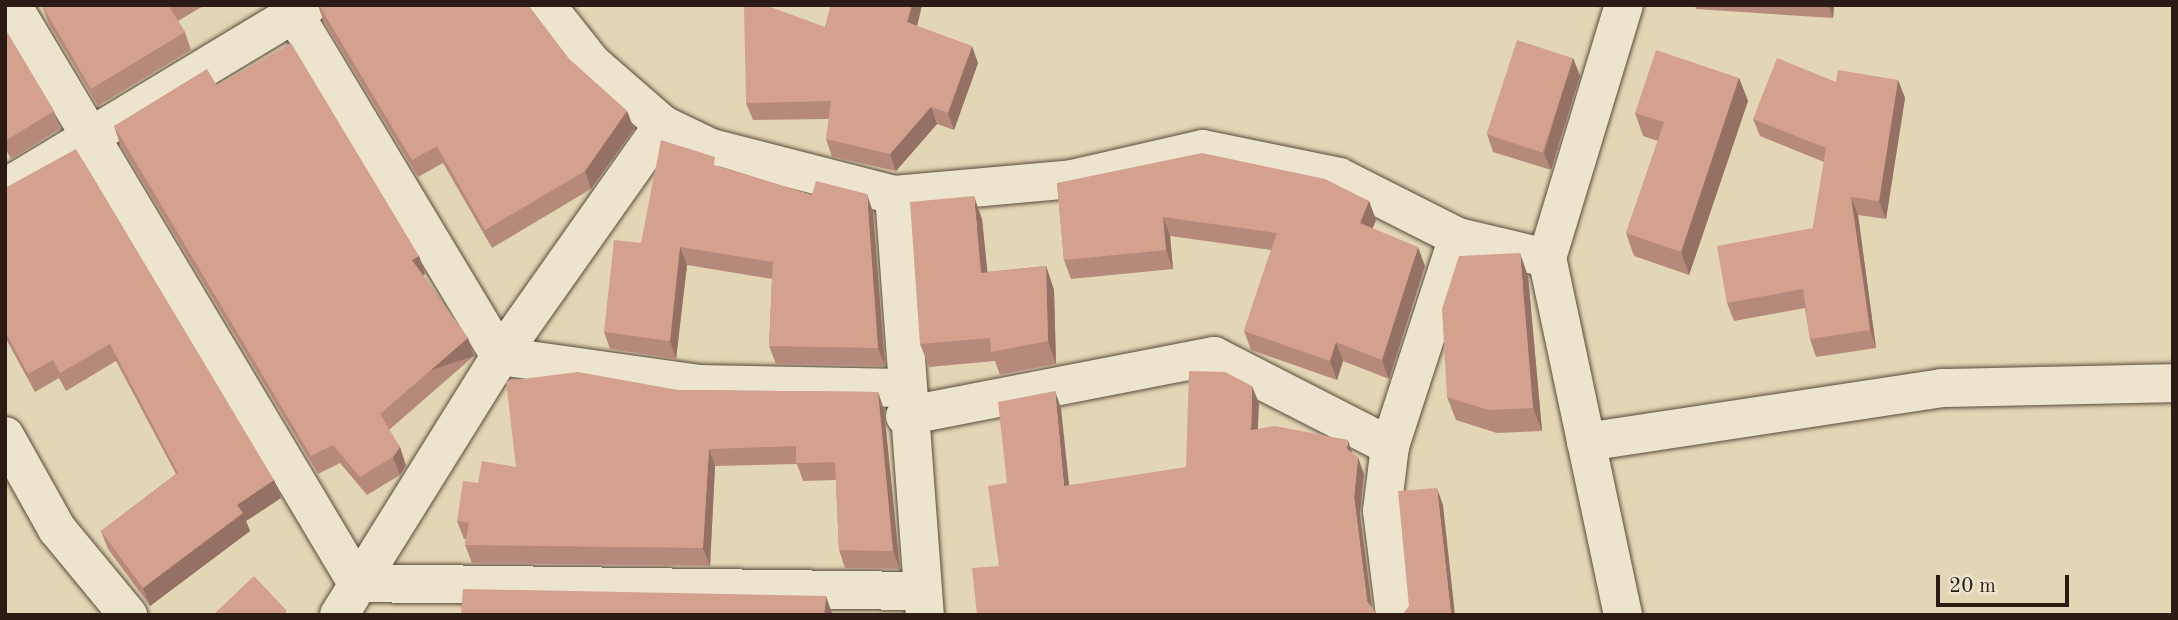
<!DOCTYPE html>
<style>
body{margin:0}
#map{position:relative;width:2178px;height:620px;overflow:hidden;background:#e3d6b4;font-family:"Old Standard TT",serif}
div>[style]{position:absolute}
.roads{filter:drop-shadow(0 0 2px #594a3c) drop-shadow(0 0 2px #594a3c)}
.minor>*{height:38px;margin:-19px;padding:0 19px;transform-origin:19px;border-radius:19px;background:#ede4ce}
.wall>*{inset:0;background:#b68a7b}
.shaded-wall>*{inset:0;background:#947164;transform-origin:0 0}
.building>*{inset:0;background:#d4a18f;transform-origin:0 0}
span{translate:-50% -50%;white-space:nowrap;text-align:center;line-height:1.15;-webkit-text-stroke:7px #ede4ce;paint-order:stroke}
.frame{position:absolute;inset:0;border:7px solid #2b1b14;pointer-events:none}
.scale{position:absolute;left:1936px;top:575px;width:133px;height:32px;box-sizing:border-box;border:4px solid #2b1b14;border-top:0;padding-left:9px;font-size:21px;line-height:24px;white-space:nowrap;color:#2b1b14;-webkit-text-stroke:5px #ede4ce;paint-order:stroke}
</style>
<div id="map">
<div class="roads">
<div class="minor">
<i style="left:12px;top:5px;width:673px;rotate:59.17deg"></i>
<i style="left:357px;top:583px;width:562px;rotate:0.82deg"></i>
<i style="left:289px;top:5px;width:410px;rotate:59deg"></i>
<i style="left:500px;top:356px;width:200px;rotate:8deg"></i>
<i style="left:698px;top:384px;width:205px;rotate:1.1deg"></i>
<i style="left:546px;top:5px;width:74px;rotate:51.6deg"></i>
<i style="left:592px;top:63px;width:94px;rotate:41.1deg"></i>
<i style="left:663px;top:125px;width:53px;rotate:25.6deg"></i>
<i style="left:711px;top:148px;width:189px;rotate:14.4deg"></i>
<i style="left:894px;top:195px;width:179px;rotate:-5.1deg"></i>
<i style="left:1072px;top:179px;width:134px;rotate:-12.9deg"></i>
<i style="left:1203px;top:149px;width:139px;rotate:11.6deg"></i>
<i style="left:1339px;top:177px;width:133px;rotate:26.8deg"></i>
<i style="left:1458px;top:237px;width:91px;rotate:13.3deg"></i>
<i style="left:5px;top:188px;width:354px;rotate:-31.1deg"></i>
<i style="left:894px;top:195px;width:421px;rotate:85.8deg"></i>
<i style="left:905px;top:416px;width:315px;rotate:-11deg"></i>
<i style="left:1214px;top:356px;width:198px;rotate:27.1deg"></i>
<i style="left:5px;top:436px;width:107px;rotate:60.8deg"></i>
<i style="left:57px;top:529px;width:112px;rotate:50.5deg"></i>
<i style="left:1586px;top:442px;width:360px;rotate:-8.6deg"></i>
<i style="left:1942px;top:388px;width:231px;rotate:-1.2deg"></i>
<i style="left:339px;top:615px;width:305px;rotate:-58.1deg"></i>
<i style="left:500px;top:356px;width:283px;rotate:-54.8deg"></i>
<i style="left:1395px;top:615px;width:105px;rotate:-97.1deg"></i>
<i style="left:1382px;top:511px;width:65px;rotate:-83deg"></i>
<i style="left:1390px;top:446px;width:220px;rotate:-72deg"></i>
<i style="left:1623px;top:615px;width:365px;rotate:-102deg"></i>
<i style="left:1547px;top:258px;width:264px;rotate:-73.1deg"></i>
</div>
</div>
<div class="wall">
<i style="clip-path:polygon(42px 5px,205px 5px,178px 21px,185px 32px,191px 50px,98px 106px,48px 22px)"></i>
<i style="clip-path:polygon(318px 5px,528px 5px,569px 59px,627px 111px,634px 129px,591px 189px,492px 248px,443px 163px,418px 177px,323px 20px)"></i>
<i style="clip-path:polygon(831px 5px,922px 5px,917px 26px,978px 63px,954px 130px,937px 124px,896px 171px,832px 157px,826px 139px,829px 119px,753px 120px,746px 103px,825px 27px)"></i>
<i style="clip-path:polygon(1695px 5px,1834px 5px,1833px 18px,1696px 9px)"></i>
<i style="clip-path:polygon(5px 29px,54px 111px,60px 129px,11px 159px,5px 148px)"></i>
<i style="clip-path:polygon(1573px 58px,1580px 76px,1551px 170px,1493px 152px,1487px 134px)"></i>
<i style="clip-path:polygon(1739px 78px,1748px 101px,1689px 275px,1634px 256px,1626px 233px,1658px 141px,1643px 136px,1635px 113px)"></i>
<i style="clip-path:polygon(1898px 80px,1905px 98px,1886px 219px,1858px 215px,1876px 348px,1816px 357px,1810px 339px,1805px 308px,1734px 321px,1727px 303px,1813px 228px,1824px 162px,1760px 136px,1753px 119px,1836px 82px)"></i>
<i style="clip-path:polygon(217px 86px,419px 256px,425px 274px,423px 275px,468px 338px,474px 356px,389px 430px,400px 447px,406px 466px,400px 475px,367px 495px,340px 463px,318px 474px,120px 144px,114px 126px)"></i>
<i style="clip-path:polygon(719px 166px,812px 195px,873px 212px,885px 366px,776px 364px,769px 346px,772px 279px,687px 265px,676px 359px,610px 349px,604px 332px,641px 243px)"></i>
<i style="clip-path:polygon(1057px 183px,1369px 201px,1376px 220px,1372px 228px,1425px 266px,1389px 379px,1343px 361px,1337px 380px,1251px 350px,1244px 331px,1271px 250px,1170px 236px,1173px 269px,1071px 279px,1064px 260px)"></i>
<i style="clip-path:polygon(5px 188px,274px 480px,281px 498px,246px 521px,250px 531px,150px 606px,108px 549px,101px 531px,176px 474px,116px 361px,66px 391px,59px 378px,35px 392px,5px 337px)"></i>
<i style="clip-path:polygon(982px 219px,987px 272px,1046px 266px,1054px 290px,1056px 364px,1000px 375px,995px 361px,929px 367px,920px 344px)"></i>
<i style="clip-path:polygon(1528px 276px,1542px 431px,1497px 433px,1456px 420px,1447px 397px)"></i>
<i style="clip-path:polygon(678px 390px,878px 392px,884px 410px,900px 569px,845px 568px,839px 550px,836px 480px,803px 481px,797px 464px,715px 466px,710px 566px,472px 563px,465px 545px,466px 539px,464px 539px,457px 521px,478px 483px,516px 467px)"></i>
</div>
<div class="shaded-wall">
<i style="clip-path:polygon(912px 5px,922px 5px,914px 39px,907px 22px)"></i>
<i style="clip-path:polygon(1828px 5px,1834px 5px,1833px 18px)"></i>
<i style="clip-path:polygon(972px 46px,978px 63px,954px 130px,948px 113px)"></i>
<i style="clip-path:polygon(1573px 58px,1580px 76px,1551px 170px,1544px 153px)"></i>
<i style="clip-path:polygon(1739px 78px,1748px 101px,1689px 275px,1681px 252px)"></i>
<i style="clip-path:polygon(1898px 80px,1905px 98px,1886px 219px,1879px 201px)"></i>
<i style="clip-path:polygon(931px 107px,937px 124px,896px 171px,890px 154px)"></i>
<i style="clip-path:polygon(627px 111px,634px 129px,591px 189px,585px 171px)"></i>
<i style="clip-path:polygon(867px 194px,873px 212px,885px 366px,878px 348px)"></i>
<i style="clip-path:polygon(974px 196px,982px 219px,990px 296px,981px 273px)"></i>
<i style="clip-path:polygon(1851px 197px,1858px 215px,1876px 348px,1870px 330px)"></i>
<i style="clip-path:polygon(1369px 201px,1376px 220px,1367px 242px,1360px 223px)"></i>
<i style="clip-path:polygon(1163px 217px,1170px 236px,1173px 269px,1166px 250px)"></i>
<i style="clip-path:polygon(680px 247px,687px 265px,676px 359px,670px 341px)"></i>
<i style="clip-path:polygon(1418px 247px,1425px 266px,1389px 379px,1382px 360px)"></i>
<i style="clip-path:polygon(1520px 253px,1528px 276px,1542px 431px,1533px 408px)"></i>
<i style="clip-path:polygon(419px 256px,425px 274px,419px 278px,412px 260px)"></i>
<i style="clip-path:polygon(1046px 266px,1054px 290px,1056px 364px,1048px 341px)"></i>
<i style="left:468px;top:338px;width:19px;height:116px;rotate:72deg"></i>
<i style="clip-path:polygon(1336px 342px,1343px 361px,1337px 380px,1330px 361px)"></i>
<i style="clip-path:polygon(1252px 386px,1259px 403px,1257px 448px,1251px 430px)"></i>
<i style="clip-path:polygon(1055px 391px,1061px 408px,1071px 503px,1064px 486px)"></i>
<i style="clip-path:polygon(878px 392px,884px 410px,900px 569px,893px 551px)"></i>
<i style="clip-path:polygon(1348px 440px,1354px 458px,1347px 449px)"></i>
<i style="clip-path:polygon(400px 447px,406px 466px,400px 475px,393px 457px)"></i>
<i style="clip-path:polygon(709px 449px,715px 466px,710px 566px,703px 548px)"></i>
<i style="clip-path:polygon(1358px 457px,1364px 474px,1360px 514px,1373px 615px,1367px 601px,1354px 497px)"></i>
<i style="clip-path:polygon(274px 480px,281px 498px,246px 521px,250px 531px,150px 606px,143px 588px,237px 505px)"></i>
<i style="clip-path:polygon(1437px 488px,1443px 505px,1455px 615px,1451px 615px)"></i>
<i style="clip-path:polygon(826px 596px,832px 613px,832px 615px,824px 615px)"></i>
</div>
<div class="building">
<i style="clip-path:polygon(42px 5px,168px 5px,185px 32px,91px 89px)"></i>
<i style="clip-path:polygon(319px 5px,528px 5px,569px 59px,627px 111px,585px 171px,485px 230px,437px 146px,412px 160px)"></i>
<i style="clip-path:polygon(744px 5px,765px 5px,825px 27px,831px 5px,912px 5px,907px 22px,972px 46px,948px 113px,931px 107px,890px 154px,826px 139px,831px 101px,746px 103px)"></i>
<i style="clip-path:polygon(5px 29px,54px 111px,5px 141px)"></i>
<i style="left:1517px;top:40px;width:59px;height:99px;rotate:18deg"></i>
<i style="clip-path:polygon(291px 43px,419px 256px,412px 260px,468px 338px,380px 414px,400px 447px,393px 457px,360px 477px,333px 445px,311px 456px,114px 126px,207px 69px,217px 86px)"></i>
<i style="clip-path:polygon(1656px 50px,1739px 78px,1681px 252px,1626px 233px,1664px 122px,1635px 113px)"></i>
<i style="clip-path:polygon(1777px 58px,1836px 82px,1838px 70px,1898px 80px,1879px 201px,1851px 197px,1870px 330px,1810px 339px,1803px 289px,1727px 303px,1717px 246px,1813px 228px,1826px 148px,1753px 119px)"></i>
<i style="clip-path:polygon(661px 140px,715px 157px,714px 165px,812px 195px,816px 181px,867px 194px,878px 348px,769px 346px,773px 262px,680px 247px,670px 341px,604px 332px,614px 240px,641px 243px)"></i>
<i style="clip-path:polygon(76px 149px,274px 480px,237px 505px,243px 513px,143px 588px,101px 531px,178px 473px,110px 344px,60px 373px,53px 360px,28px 374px,5px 331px,5px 188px)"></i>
<i style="clip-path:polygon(1202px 153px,1325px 179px,1369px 201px,1360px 223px,1418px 247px,1382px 360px,1336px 342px,1330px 361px,1244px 331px,1277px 233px,1163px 217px,1166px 250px,1064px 260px,1057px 183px)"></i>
<i style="clip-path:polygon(974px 196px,981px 273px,1046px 266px,1048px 341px,991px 352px,990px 338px,920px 344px,910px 202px)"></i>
<i style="clip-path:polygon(1520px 253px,1533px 408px,1488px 410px,1447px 397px,1442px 309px,1459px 256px)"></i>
<i style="clip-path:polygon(1189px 371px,1225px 372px,1252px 386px,1251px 430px,1275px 426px,1348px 440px,1347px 449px,1358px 457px,1354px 497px,1367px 601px,1378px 615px,977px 615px,972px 568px,999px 566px,988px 486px,1007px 483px,998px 402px,1055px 391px,1064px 486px,1186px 467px)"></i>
<i style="clip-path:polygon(578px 372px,678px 390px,878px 392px,893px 551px,839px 550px,835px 462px,796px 463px,796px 446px,709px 449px,703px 548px,465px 545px,469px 523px,457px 521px,463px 481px,478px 483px,482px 461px,516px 467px,506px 381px)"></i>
<i style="clip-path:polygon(1437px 488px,1451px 615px,1402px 615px,1409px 606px,1398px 491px)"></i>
<i style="clip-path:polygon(254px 576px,287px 611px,283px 615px,213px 615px)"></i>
<i style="clip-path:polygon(463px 589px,826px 596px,824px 615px,461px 615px)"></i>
</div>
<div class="frame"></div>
<div class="scale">20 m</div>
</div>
